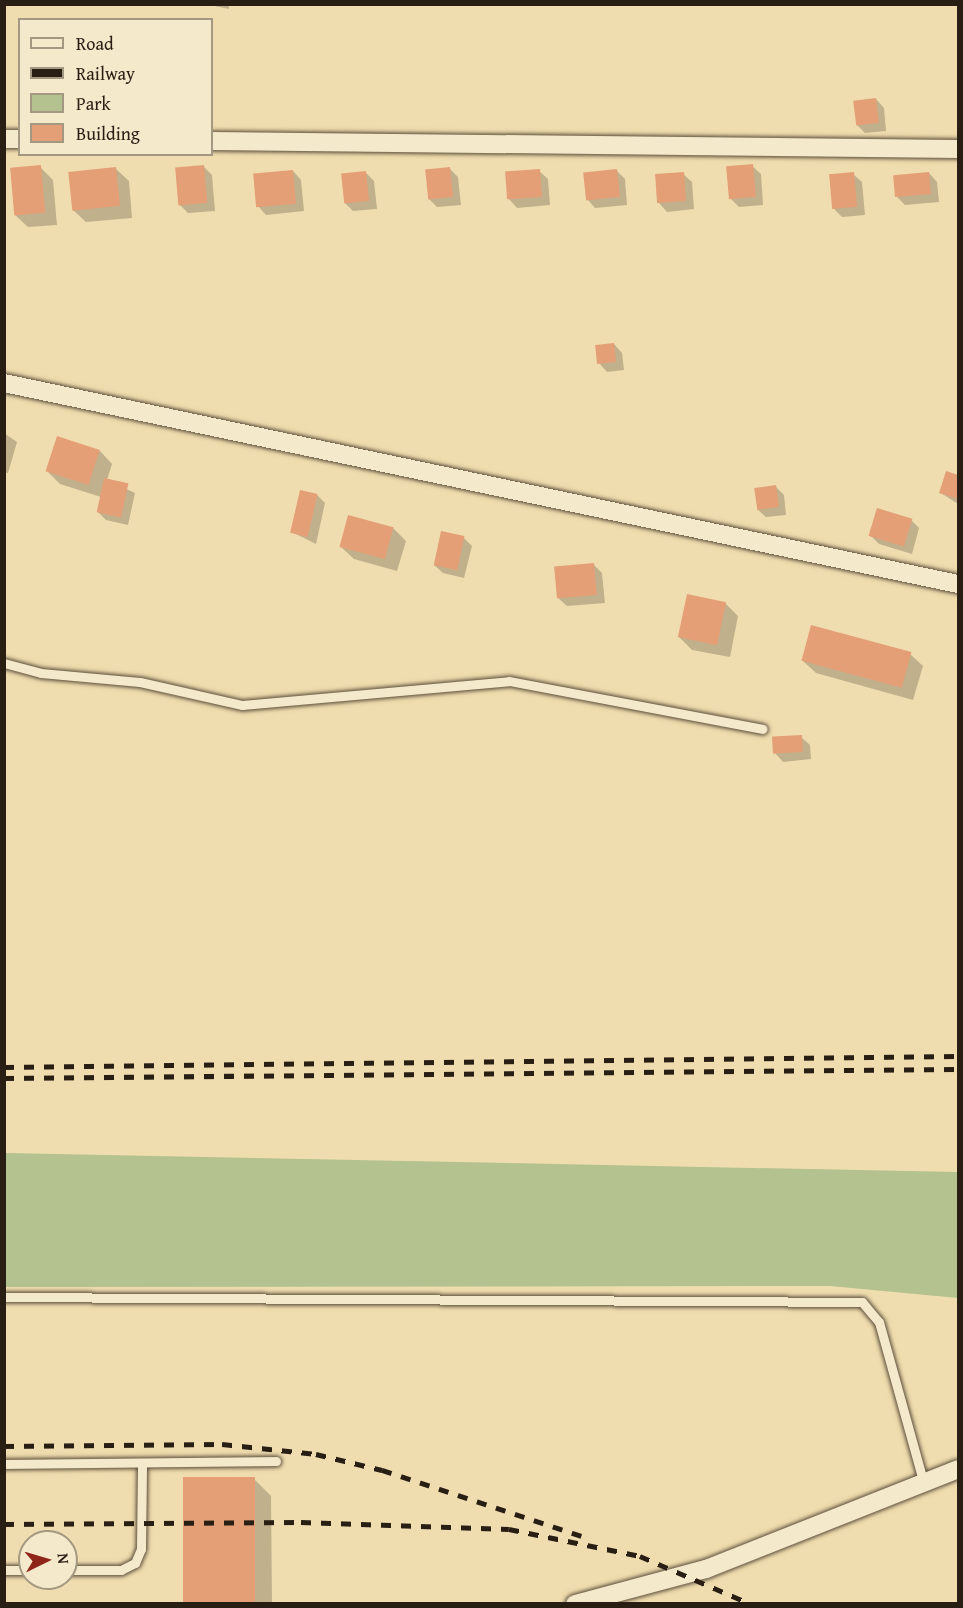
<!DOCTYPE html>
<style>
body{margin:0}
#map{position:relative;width:963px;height:1608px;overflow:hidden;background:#f0ddaf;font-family:"Gentium Book Plus",serif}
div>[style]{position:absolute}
.green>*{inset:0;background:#b4c28f}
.shadow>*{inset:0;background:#0003}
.building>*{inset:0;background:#e49f77;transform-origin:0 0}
.roads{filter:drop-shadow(0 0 2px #5b4e3b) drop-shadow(0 0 2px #5b4e3b)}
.service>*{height:9px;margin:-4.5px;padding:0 4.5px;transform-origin:4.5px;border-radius:4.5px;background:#f5e9cb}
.minor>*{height:18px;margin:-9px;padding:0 9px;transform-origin:9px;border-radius:9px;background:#f5e9cb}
.rail>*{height:4.5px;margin-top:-2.25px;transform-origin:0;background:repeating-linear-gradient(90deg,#291e14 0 10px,transparent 0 20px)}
span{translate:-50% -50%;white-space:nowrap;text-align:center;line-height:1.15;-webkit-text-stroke:5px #f5e9cb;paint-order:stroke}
.frame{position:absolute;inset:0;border:6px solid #291e14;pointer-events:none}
.legend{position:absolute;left:18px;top:18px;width:195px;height:138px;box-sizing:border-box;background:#f5e9cb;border:2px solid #a39882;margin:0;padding:8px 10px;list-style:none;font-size:18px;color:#291e14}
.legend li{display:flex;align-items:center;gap:12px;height:30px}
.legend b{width:30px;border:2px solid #a39882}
.north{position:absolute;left:18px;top:1530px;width:60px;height:60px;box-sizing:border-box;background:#f5e9cb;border:2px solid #a39882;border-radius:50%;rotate:85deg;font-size:16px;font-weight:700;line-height:24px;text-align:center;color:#291e14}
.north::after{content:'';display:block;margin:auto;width:21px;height:27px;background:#8f2418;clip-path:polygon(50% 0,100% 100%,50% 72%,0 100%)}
</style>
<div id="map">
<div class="green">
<i style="clip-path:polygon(5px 1153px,958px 1172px,958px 1298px,830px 1286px,5px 1287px)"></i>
</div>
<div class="shadow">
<i style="clip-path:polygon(205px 4px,229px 4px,229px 9px)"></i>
<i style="clip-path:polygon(876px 99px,884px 108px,886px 131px,865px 133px,857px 125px)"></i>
<i style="clip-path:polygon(203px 166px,212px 175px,215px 211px,188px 213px,180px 205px)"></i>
<i style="clip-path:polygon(752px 166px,761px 174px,763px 205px,739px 207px,730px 198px)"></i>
<i style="clip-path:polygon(40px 167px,53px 180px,57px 225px,28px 227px,15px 215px)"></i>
<i style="clip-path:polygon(116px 169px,129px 181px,132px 218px,86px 222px,73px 210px)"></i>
<i style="clip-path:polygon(450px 169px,458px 177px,461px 205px,437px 207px,429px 199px)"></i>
<i style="clip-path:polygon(293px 171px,301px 180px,304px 211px,266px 215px,258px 206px)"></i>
<i style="clip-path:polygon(539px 171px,548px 179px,550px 205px,517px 208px,509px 199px)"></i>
<i style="clip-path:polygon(617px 171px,625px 179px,627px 205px,595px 208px,587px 199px)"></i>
<i style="clip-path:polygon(366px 173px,374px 181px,377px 209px,353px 211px,345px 203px)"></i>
<i style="clip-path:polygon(929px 173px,937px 182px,939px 202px,905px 205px,897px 197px)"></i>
<i style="clip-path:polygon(683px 174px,692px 182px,694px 209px,667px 212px,659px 203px)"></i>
<i style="clip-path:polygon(853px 174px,862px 182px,865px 215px,842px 217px,834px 209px)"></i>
<i style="clip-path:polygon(614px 344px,622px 353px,624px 370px,607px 372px,599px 363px)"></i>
<i style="clip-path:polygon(4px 433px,17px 442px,8px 473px,4px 472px)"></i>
<i style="clip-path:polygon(100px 451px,112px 464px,107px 480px,135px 493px,128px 525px,106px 520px,98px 512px,101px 497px,60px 484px,47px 471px)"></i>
<i style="clip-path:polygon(947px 473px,958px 476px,958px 504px,941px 493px)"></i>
<i style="clip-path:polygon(776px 487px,784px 495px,786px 515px,766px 517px,757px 509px)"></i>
<i style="clip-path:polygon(317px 495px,325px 503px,316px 544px,292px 532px)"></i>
<i style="clip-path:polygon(350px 516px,393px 528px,406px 541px,397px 571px,354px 559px,341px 547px)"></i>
<i style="clip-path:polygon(911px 520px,919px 528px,912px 554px,879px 544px,870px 535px)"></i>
<i style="clip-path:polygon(463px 537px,472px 546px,464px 578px,443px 573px,434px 565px)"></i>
<i style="clip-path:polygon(594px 565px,602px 573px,605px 603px,567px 606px,558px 598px)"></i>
<i style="clip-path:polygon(725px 603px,738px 616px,730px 657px,692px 650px,679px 637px)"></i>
<i style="clip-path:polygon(910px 654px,923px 666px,913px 700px,816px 673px,803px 661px)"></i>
<i style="clip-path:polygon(801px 737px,810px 745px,811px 759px,783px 762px,775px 753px)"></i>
<i style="clip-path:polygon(254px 1479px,271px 1496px,272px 1604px,186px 1604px)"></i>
</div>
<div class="building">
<i style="left:876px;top:98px;width:25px;height:23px;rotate:83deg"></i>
<i style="left:753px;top:164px;width:33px;height:27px;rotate:85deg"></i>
<i style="left:41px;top:165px;width:48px;height:31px;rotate:85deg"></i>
<i style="left:204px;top:165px;width:38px;height:29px;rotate:85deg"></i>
<i style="left:116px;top:167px;width:39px;height:48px;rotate:84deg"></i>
<i style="left:450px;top:167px;width:30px;height:25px;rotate:84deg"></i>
<i style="left:540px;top:169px;width:28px;height:35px;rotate:86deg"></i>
<i style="left:617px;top:169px;width:28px;height:34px;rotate:84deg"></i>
<i style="left:293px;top:170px;width:34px;height:40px;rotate:85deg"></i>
<i style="left:366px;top:171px;width:30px;height:25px;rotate:84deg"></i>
<i style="left:684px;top:172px;width:29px;height:29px;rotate:86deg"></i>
<i style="left:854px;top:172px;width:35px;height:25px;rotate:85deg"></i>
<i style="left:929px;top:172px;width:22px;height:36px;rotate:85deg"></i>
<i style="left:614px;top:343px;width:19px;height:19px;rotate:84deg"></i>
<i style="left:57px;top:436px;width:45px;height:37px;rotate:18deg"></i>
<i style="clip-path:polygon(946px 471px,958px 475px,958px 499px,939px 493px)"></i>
<i style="left:104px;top:478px;width:25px;height:35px;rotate:12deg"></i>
<i style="left:776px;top:485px;width:22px;height:22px;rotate:82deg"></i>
<i style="left:300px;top:490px;width:18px;height:44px;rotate:13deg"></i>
<i style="left:877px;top:508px;width:37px;height:29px;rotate:17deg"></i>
<i style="left:348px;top:515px;width:47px;height:33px;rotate:15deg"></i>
<i style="left:441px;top:531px;width:24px;height:35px;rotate:12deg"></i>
<i style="left:594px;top:563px;width:32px;height:40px;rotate:85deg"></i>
<i style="left:687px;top:594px;width:40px;height:44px;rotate:12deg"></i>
<i style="left:811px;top:625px;width:104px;height:37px;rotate:15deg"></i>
<i style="left:802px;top:735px;width:17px;height:30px;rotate:87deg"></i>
<i style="left:255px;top:1477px;width:127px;height:72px;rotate:90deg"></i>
</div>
<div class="roads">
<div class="service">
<i style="left:4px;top:663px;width:38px;rotate:15deg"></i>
<i style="left:41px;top:673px;width:99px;rotate:5.2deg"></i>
<i style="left:140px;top:682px;width:105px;rotate:12.7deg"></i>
<i style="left:242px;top:705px;width:268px;rotate:-5.1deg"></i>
<i style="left:509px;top:681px;width:258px;rotate:10.7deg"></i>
<i style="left:4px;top:1297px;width:858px;rotate:0.33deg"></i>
<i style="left:862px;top:1302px;width:26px;rotate:50deg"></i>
<i style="left:879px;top:1322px;width:165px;rotate:74.5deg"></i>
<i style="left:4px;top:1464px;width:272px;rotate:-0.6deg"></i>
<i style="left:4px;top:1570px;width:26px"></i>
<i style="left:66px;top:1570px;width:55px"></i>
<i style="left:121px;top:1570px;width:16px;rotate:-27deg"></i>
<i style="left:135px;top:1563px;width:15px;rotate:-67deg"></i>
<i style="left:141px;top:1549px;width:86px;rotate:-89.3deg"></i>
</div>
<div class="minor">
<i style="left:4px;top:139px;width:16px"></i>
<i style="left:212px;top:141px;width:746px;rotate:0.61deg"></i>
<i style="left:4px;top:383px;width:975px;rotate:11.9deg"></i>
<i style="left:575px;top:1604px;width:136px;rotate:-15deg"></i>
<i style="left:706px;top:1569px;width:271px;rotate:-21.6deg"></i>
</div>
</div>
<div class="rail">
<i style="left:4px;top:1067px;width:954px;rotate:-0.66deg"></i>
<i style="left:4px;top:1078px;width:954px;rotate:-0.54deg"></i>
<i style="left:4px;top:1446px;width:218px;rotate:-0.5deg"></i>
<i style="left:222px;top:1444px;width:95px;rotate:6.1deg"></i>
<i style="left:316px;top:1454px;width:68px;rotate:13.6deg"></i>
<i style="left:382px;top:1470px;width:210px;rotate:18.3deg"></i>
<i style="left:4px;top:1524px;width:297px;rotate:-0.4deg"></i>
<i style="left:301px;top:1522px;width:208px;rotate:1.9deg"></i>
<i style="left:509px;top:1529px;width:134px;rotate:11.6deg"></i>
<i style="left:640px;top:1556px;width:121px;rotate:23.4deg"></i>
</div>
<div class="frame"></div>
<ul class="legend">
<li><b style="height:8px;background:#f5e9cb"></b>Road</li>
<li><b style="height:8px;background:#291e14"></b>Railway</li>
<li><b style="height:16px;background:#b4c28f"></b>Park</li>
<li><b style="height:16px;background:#e49f77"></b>Building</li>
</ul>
<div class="north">N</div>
</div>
